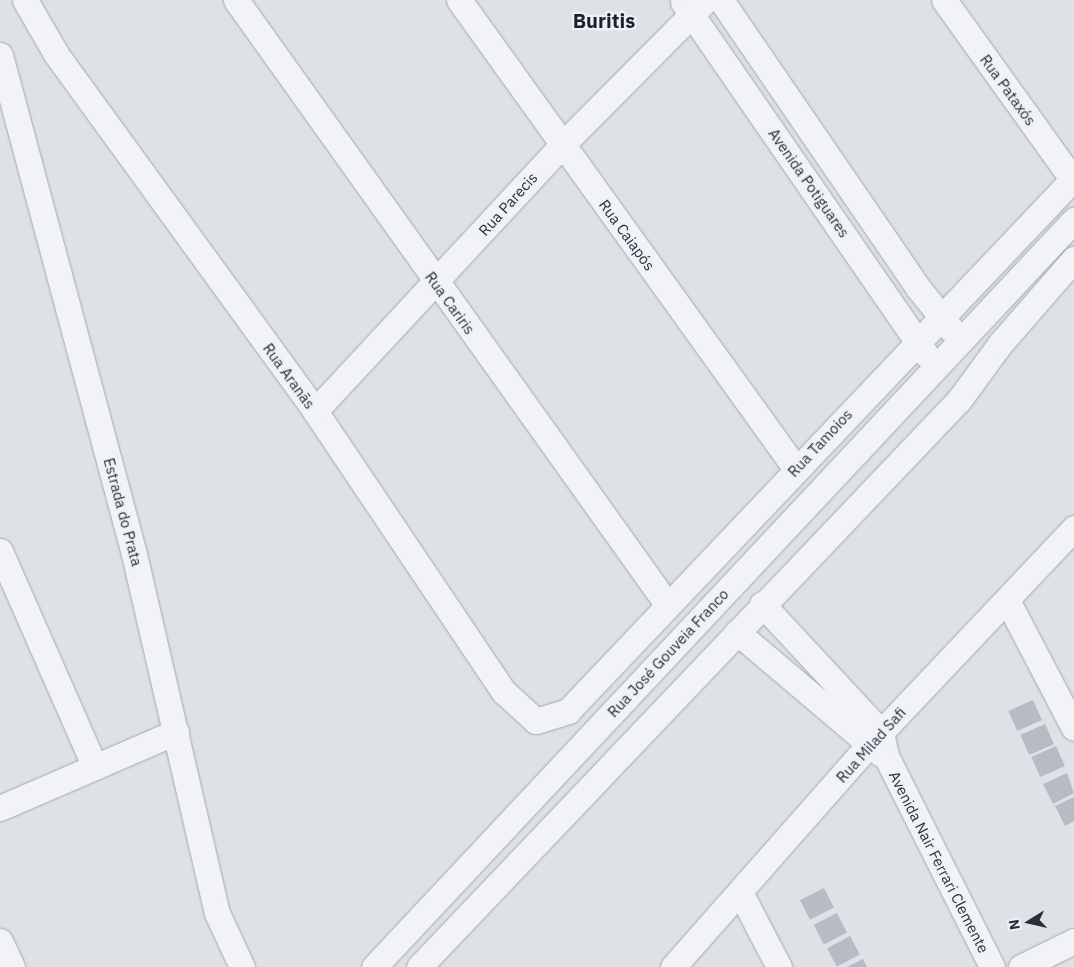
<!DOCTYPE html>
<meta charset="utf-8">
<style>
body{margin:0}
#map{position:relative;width:1074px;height:967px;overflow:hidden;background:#dee2e7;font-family:"IBM Plex Sans",sans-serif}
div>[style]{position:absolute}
.building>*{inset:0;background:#b6bbc4;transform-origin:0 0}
.roads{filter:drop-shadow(0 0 1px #a4a9b1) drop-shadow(0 0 1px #a4a9b1)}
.minor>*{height:25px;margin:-12.5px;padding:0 12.5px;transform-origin:12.5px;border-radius:12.5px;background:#f1f3f6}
span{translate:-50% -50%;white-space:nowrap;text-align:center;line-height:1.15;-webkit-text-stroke:4.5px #eef1f5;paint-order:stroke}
.street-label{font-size:15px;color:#28303e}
.district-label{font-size:20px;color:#1a212f;font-weight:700}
.north{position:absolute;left:1004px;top:897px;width:50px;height:50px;-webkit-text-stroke:4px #eef1f5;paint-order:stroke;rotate:260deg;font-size:14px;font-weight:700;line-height:20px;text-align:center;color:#28303e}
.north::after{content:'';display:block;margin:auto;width:18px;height:22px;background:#28303e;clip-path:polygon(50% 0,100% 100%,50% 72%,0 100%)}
</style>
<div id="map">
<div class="building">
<i style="left:1033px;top:700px;width:22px;height:27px;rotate:66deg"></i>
<i style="left:1045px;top:724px;width:22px;height:27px;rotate:66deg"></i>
<i style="left:1056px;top:746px;width:22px;height:27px;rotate:66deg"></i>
<i style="clip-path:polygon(1067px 773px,1074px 793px,1053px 804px,1043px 784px)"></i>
<i style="clip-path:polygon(1074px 797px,1074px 821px,1065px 826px,1055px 806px)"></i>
<i style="left:824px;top:888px;width:22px;height:27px;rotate:63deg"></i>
<i style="left:837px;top:913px;width:22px;height:26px;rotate:63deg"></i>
<i style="left:850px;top:936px;width:21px;height:26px;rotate:62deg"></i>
<i style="clip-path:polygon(863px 959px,867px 967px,847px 967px)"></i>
</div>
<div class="roads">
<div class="minor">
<i style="left:25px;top:0;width:62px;rotate:60.1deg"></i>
<i style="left:56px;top:54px;width:441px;rotate:54deg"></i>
<i style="left:315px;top:411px;width:339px;rotate:56.1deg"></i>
<i style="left:504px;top:692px;width:43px;rotate:42.2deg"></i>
<i style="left:536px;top:721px;width:34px;rotate:-17deg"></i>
<i style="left:568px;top:711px;width:735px;rotate:-46.49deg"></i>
<i style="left:236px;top:0;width:742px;rotate:54.49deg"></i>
<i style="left:459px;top:0;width:578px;rotate:54.3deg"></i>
<i style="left:721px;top:0;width:350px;rotate:55.6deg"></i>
<i style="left:919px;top:289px;width:53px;rotate:51.2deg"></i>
<i style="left:944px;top:0;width:220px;rotate:54.4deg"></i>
<i style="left:683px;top:2px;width:428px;rotate:55.4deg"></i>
<i style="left:0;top:55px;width:517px;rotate:74.97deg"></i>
<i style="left:134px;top:554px;width:368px;rotate:77deg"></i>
<i style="left:217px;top:913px;width:60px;rotate:65.2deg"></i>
<i style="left:315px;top:411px;width:363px;rotate:-47.1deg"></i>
<i style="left:562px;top:145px;width:204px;rotate:-45.2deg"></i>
<i style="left:0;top:551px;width:236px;rotate:66.3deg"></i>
<i style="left:1007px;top:600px;width:144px;rotate:62.4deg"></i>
<i style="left:762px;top:604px;width:175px;rotate:47.1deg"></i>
<i style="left:881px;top:732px;width:25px;rotate:78deg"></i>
<i style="left:886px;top:756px;width:236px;rotate:63.3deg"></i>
<i style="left:737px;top:632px;width:189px;rotate:40.3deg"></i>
<i style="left:0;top:808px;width:192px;rotate:-23.4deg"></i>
<i style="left:741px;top:894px;width:82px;rotate:62.5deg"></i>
<i style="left:0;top:941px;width:29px;rotate:65deg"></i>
<i style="left:374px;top:967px;width:1024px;rotate:-46.86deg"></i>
<i style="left:419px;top:967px;width:783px;rotate:-46.4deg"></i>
<i style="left:959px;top:400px;width:69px;rotate:-53.8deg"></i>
<i style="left:1000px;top:344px;width:113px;rotate:-49deg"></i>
<i style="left:673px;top:967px;width:295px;rotate:-48.6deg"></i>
<i style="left:868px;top:746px;width:300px;rotate:-46.6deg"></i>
<i style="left:1021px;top:967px;width:59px;rotate:-26.1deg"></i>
</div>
</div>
<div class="street-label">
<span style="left:1008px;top:90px;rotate:54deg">Rua Pataxós</span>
<span style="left:809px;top:183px;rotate:55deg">Avenida Potiguares</span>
<span style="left:508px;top:204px;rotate:-48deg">Rua Parecis</span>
<span style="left:627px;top:235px;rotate:54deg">Rua Caiapós</span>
<span style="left:450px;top:303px;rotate:54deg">Rua Cariris</span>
<span style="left:289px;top:376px;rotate:54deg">Rua Aranãs</span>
<span style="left:820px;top:443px;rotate:-47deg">Rua Tamoios</span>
<span style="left:123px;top:512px;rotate:75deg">Estrada do Prata</span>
<span style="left:668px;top:653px;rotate:-47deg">Rua José Gouveia Franco</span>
<span style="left:871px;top:745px;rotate:-48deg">Rua Milad Safi</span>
<span style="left:939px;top:862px;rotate:63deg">Avenida Nair Ferrari Clemente</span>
</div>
<div class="district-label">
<span style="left:604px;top:20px">Buritis</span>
</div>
<div class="north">N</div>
</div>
